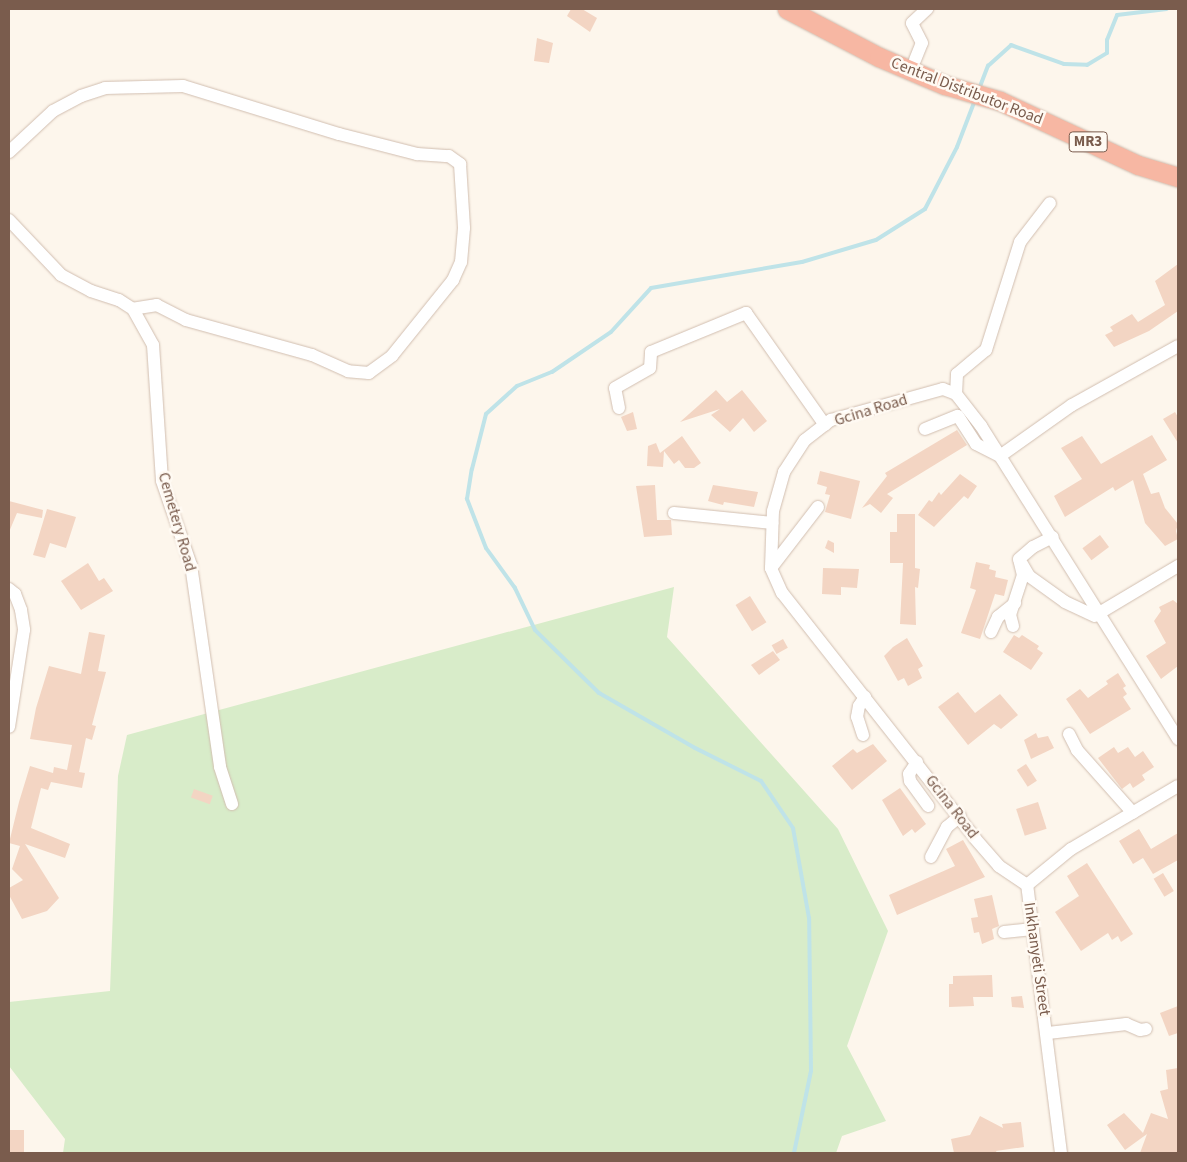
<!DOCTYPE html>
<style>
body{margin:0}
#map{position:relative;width:1187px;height:1162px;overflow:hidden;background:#fdf6ec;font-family:"Source Sans 3",sans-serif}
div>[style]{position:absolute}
.green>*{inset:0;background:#d8ecc9}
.stream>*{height:4px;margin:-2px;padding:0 2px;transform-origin:2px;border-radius:2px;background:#bfe3e8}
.building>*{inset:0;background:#f3d5c3;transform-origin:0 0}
.roads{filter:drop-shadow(0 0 1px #d1beb0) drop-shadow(0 0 1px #d1beb0)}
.minor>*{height:12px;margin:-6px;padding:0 6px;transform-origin:6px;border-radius:6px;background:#fff}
.highway>*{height:19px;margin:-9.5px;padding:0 9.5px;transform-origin:9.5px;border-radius:9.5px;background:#f7b7a3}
span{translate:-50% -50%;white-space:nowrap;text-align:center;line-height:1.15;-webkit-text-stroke:5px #fffaf3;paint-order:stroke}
.shield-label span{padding:1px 4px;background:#fffaf3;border:1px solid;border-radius:4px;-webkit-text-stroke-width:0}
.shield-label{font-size:15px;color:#7a5c4d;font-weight:700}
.street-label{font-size:16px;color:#7a5c4d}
.frame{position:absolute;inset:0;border:10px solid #7a5c4d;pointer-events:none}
</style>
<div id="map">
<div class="green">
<i style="clip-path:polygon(674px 587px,667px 637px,838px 829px,888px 931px,847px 1046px,886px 1121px,842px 1136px,836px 1153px,63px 1153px,65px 1139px,9px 1066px,9px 1002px,110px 991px,118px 776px,127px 735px)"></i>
</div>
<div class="stream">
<i style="left:979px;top:89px;width:25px;rotate:-69deg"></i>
<i style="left:988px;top:66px;width:31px;rotate:-42deg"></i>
<i style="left:1011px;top:45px;width:56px;rotate:19.7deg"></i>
<i style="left:1064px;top:64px;width:23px;rotate:2deg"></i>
<i style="left:1087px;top:65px;width:23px;rotate:-31deg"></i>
<i style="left:1107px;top:53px;width:13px;rotate:-90deg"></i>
<i style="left:1107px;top:40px;width:27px;rotate:-68deg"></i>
<i style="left:1117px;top:15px;width:50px;rotate:-6.8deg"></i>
<i style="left:794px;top:1153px;width:84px;rotate:-78.3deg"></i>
<i style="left:811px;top:1071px;width:153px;rotate:-90.7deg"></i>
<i style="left:809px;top:918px;width:91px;rotate:-100.1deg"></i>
<i style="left:793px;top:828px;width:57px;rotate:-124.2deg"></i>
<i style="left:761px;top:781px;width:74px;rotate:-153.4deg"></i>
<i style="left:695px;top:748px;width:111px;rotate:-150.2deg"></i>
<i style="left:599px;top:693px;width:90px;rotate:-135.5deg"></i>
<i style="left:535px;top:630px;width:47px;rotate:-115.5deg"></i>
<i style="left:515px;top:588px;width:49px;rotate:-125.9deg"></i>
<i style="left:486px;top:548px;width:53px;rotate:-111.2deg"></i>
<i style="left:467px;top:499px;width:30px;rotate:-81deg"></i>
<i style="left:472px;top:469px;width:57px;rotate:-75.7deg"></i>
<i style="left:486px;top:414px;width:42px;rotate:-42.1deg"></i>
<i style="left:517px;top:386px;width:38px;rotate:-22deg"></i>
<i style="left:552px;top:372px;width:71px;rotate:-34.1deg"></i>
<i style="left:611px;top:332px;width:59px;rotate:-47.7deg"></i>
<i style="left:651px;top:288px;width:153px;rotate:-9.8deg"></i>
<i style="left:802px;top:262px;width:77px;rotate:-16.6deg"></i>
<i style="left:876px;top:240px;width:58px;rotate:-32.3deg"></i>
<i style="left:925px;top:209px;width:70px;rotate:-62.7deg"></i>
<i style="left:957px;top:147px;width:50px;rotate:-69deg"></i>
</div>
<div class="building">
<i style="clip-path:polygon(571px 9px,582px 9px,597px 18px,590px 32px,567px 16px)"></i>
<i style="clip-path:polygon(537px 38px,553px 43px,549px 63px,534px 61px)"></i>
<i style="clip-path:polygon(1178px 264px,1178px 311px,1149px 331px,1114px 347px,1105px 335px,1113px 331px,1110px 327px,1132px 314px,1138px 322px,1165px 305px,1155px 281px)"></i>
<i style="clip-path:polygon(716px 390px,727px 402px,742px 390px,767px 421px,754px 432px,743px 418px,730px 432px,711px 415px,720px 409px,680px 422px)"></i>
<i style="clip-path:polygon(633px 412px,637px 429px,627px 431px,621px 417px)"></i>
<i style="clip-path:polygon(1175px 412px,1178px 417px,1178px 443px,1163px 419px)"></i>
<i style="clip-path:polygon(957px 430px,967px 445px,887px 494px,893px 498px,881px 513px,870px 504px,862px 508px,887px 476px,885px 473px)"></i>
<i style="clip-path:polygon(1152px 435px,1167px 460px,1143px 474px,1151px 494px,1159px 492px,1165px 508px,1178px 524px,1176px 531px,1178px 539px,1165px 546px,1145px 523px,1133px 480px,1115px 491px,1113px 487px,1065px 517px,1054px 496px,1082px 479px,1061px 448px,1082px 436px,1101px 464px)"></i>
<i style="clip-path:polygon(682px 436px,701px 463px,694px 468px,685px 468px,679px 460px,674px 464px,664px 451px,663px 467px,647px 466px,648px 446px,656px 443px,660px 453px)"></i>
<i style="clip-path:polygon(820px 471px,860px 481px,851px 519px,825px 512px,830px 495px,825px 494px,827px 487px,817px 484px)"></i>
<i style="clip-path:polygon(960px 474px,977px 486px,968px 499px,964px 496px,934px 527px,918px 515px,929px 500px,932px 502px,939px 492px,941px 495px)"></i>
<i style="clip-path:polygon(655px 485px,657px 520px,671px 520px,672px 535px,644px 537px,636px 486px)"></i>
<i style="clip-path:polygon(713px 485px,758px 492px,754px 507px,724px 502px,723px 505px,708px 501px)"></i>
<i style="clip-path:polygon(9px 501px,43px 510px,42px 518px,17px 513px,9px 532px)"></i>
<i style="clip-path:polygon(47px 509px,76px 517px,66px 548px,50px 543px,45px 558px,33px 555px)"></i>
<i style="clip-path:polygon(897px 514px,915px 514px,915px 568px,920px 569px,918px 588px,915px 587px,916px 625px,900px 624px,903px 563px,890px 563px,890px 532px,897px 532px)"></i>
<i style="left:1100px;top:535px;width:15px;height:22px;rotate:53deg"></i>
<i style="clip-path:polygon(828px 540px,834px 543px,834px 553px,825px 548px)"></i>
<i style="clip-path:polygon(976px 562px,990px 565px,989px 569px,996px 571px,995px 577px,1008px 580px,1004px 596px,995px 594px,980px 639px,961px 633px,976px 590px,970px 588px)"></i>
<i style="clip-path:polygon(88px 563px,99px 581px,104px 578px,113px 591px,81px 610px,61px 581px)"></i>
<i style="clip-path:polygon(823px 568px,859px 569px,857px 588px,841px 587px,841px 595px,822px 594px)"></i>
<i style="left:750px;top:596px;width:31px;height:17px;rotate:58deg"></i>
<i style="clip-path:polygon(1173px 600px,1178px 604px,1178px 666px,1161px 679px,1146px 656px,1166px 643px,1154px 621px,1161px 611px,1159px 607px)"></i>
<i style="clip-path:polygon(89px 632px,105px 635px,98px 671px,106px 672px,92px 725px,96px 726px,92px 740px,86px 738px,79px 772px,85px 773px,82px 788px,51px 782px,48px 790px,41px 788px,31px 828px,70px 844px,65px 858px,25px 844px,59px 898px,47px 911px,22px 919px,9px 895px,9px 888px,23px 880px,12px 869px,20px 846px,9px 843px,19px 802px,30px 766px,53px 773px,54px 767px,67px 770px,72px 745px,30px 739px,36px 708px,49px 666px,81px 674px)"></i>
<i style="clip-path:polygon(1014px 635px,1019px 638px,1022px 635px,1039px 646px,1037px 649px,1043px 653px,1031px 670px,1003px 652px)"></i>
<i style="clip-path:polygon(907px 638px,923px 666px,918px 669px,922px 678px,908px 686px,904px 678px,898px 681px,884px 656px,893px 647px)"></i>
<i style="left:783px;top:639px;width:10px;height:13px;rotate:61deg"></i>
<i style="clip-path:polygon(773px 651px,780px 660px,759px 675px,751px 665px)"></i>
<i style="clip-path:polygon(1118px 673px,1126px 686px,1123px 688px,1127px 694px,1123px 697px,1131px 709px,1090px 734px,1066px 699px,1080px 689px,1088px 698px,1108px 684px,1106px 681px)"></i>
<i style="clip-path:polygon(958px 692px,975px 713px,1000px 694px,1018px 715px,1001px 729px,994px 724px,968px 745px,938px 707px)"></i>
<i style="clip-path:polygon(1036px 733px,1038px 738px,1048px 736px,1054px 748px,1031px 759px,1024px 740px)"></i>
<i style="clip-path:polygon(873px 744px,887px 761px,852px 790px,832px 766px,853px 749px,857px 753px)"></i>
<i style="clip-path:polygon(1114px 747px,1118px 753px,1128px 747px,1135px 757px,1143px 751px,1154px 767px,1142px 775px,1145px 780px,1133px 788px,1130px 783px,1122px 789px,1098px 758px)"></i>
<i style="left:1026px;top:764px;width:20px;height:11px;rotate:57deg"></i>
<i style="clip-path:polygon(900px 788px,926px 824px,915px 833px,912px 829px,903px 836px,882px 800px)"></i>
<i style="left:194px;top:789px;width:20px;height:9px;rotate:20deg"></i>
<i style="left:1038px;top:802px;width:28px;height:23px;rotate:72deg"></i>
<i style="clip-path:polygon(1139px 829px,1151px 849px,1178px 833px,1178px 860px,1153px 874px,1143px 858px,1133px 864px,1119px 841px)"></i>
<i style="clip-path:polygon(963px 840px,985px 877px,897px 915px,889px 895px,955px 866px,946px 849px)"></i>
<i style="clip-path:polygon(1087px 863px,1133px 934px,1121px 942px,1118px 936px,1112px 940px,1108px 933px,1081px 951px,1055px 912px,1079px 896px,1067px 876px)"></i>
<i style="left:1163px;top:873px;width:21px;height:11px;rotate:59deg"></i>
<i style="clip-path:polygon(992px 895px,999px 926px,992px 929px,994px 939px,982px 944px,979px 932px,974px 933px,971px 918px,978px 917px,974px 899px)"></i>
<i style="clip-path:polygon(992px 975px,993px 997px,973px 997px,974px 1006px,949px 1007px,949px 984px,953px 984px,953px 976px)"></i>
<i style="clip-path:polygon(1022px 996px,1024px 1008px,1012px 1007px,1011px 997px)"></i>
<i style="clip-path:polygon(1178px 1006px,1178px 1033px,1169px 1036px,1160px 1013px)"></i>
<i style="clip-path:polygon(1178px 1068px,1178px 1153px,1140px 1153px,1147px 1134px,1125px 1150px,1107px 1125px,1124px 1113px,1143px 1133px,1151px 1113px,1168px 1119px,1160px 1091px,1168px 1089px,1166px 1070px)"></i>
<i style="clip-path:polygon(980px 1116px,1003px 1128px,1002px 1124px,1021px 1122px,1024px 1147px,996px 1151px,997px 1153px,954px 1153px,951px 1139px,970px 1135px)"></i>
<i style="left:9px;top:1130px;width:15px;height:23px"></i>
</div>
<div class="roads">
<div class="minor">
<i style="left:915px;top:60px;width:18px;rotate:-68deg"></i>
<i style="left:922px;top:43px;width:22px;rotate:-117deg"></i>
<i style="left:912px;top:23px;width:21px;rotate:-43deg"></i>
<i style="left:9px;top:152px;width:60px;rotate:-43deg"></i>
<i style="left:53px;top:111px;width:32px;rotate:-28deg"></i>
<i style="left:81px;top:96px;width:25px;rotate:-18deg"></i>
<i style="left:105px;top:88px;width:78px;rotate:-1.5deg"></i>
<i style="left:183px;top:86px;width:163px;rotate:17.1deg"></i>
<i style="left:339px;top:134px;width:81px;rotate:14.4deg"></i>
<i style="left:417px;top:154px;width:32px;rotate:4deg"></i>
<i style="left:449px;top:156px;width:14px;rotate:36deg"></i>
<i style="left:460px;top:164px;width:64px;rotate:86.4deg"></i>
<i style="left:464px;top:228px;width:34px;rotate:95deg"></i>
<i style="left:461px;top:262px;width:20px;rotate:114deg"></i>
<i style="left:453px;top:280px;width:97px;rotate:128.8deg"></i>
<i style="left:392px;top:356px;width:29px;rotate:144deg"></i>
<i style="left:369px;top:373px;width:21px;rotate:-175deg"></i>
<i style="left:348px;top:371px;width:39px;rotate:-156deg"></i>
<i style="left:312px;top:355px;width:131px;rotate:-164.5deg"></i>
<i style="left:186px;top:320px;width:33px;rotate:-153deg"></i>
<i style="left:157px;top:305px;width:24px;rotate:171deg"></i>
<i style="left:9px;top:220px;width:76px;rotate:46.6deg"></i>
<i style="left:61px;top:275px;width:34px;rotate:28deg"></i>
<i style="left:91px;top:291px;width:29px;rotate:18deg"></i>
<i style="left:119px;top:300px;width:17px;rotate:33deg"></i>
<i style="left:133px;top:309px;width:41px;rotate:60.9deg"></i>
<i style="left:153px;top:345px;width:136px;rotate:86.2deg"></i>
<i style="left:162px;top:481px;width:89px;rotate:71deg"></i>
<i style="left:191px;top:565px;width:204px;rotate:81.8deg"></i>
<i style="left:220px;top:767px;width:39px;rotate:72deg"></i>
<i style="left:956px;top:394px;width:20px;rotate:-87deg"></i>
<i style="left:957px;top:374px;width:38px;rotate:-40deg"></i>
<i style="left:986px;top:350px;width:113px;rotate:-72.5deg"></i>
<i style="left:1020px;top:242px;width:49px;rotate:-52.4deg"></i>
<i style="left:619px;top:408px;width:20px;rotate:-101deg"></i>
<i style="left:615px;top:388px;width:40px;rotate:-29.7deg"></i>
<i style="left:650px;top:368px;width:16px;rotate:-86deg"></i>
<i style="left:651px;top:352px;width:103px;rotate:-22.3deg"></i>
<i style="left:746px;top:313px;width:137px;rotate:54.8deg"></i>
<i style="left:925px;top:429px;width:35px;rotate:-22deg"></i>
<i style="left:958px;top:416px;width:33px;rotate:57deg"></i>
<i style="left:976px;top:444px;width:27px;rotate:27deg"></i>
<i style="left:1000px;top:456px;width:88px;rotate:-35.3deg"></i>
<i style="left:1072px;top:405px;width:121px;rotate:-29.1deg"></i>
<i style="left:674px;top:513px;width:99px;rotate:5.8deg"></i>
<i style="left:1022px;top:564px;width:14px;rotate:60deg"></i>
<i style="left:1029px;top:576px;width:44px;rotate:35.8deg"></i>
<i style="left:1065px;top:602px;width:33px;rotate:25deg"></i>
<i style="left:771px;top:568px;width:77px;rotate:-52.4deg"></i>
<i style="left:9px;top:589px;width:8px;rotate:40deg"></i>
<i style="left:15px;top:594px;width:17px;rotate:69deg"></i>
<i style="left:21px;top:610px;width:20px;rotate:81deg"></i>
<i style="left:24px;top:630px;width:98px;rotate:98.8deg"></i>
<i style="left:1101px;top:612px;width:90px;rotate:-30.9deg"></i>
<i style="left:1013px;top:626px;width:11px;rotate:-105deg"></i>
<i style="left:1010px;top:615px;width:42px;rotate:-72deg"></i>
<i style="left:1023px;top:575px;width:16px;rotate:-104deg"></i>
<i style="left:1019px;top:559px;width:18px;rotate:-41deg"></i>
<i style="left:1033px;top:547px;width:22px;rotate:-27deg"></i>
<i style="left:991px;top:632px;width:17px;rotate:-65deg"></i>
<i style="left:998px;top:617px;width:22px;rotate:-39deg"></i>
<i style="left:1069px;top:734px;width:18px;rotate:63deg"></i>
<i style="left:1077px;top:750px;width:84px;rotate:48.4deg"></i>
<i style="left:863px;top:735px;width:19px;rotate:-108deg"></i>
<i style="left:857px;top:717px;width:11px;rotate:-80deg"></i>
<i style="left:859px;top:706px;width:11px;rotate:-56deg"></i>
<i style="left:917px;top:762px;width:14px;rotate:124deg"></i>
<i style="left:909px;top:774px;width:7px;rotate:82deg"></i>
<i style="left:910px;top:781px;width:31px;rotate:54deg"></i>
<i style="left:931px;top:857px;width:34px;rotate:-62deg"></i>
<i style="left:947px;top:827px;width:17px;rotate:-40deg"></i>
<i style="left:1027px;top:885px;width:34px;rotate:-146deg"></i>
<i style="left:999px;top:866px;width:37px;rotate:-131deg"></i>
<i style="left:975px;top:838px;width:312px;rotate:-128.2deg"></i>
<i style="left:782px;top:593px;width:27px;rotate:-114deg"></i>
<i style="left:771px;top:568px;width:57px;rotate:-88deg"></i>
<i style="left:773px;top:511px;width:41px;rotate:-74.2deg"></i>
<i style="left:784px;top:472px;width:38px;rotate:-57deg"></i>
<i style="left:805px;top:440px;width:33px;rotate:-38deg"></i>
<i style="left:831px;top:420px;width:116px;rotate:-15.5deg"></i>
<i style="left:943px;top:389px;width:14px;rotate:21deg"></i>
<i style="left:956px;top:394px;width:41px;rotate:52deg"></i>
<i style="left:981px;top:426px;width:370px;rotate:57.8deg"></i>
<i style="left:1004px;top:932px;width:29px;rotate:-6deg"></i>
<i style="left:1048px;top:1033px;width:79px;rotate:-6.6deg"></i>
<i style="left:1126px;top:1024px;width:15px;rotate:23deg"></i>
<i style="left:1140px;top:1030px;width:6px;rotate:-9deg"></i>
<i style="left:1061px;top:1153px;width:270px;rotate:-97.2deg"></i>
<i style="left:1027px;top:885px;width:57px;rotate:-39.3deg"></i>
<i style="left:1071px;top:849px;width:124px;rotate:-30.5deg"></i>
</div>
<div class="highway">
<i style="left:787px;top:9px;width:104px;rotate:27.6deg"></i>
<i style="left:879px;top:57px;width:72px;rotate:23deg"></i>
<i style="left:945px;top:85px;width:57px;rotate:16.2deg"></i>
<i style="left:1000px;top:101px;width:152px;rotate:24.9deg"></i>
<i style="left:1138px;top:165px;width:42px;rotate:16.7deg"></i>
</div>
</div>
<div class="shield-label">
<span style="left:1088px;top:142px">MR3</span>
</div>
<div class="street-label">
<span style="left:967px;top:91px;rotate:21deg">Central Distributor Road</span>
<span style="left:871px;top:410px;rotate:-17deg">Gcina Road</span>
<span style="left:177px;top:522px;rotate:74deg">Cemetery Road</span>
<span style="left:952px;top:807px;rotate:52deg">Gcina Road</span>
<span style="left:1037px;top:959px;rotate:82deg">Inkhanyeti Street</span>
</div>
<div class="frame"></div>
</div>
